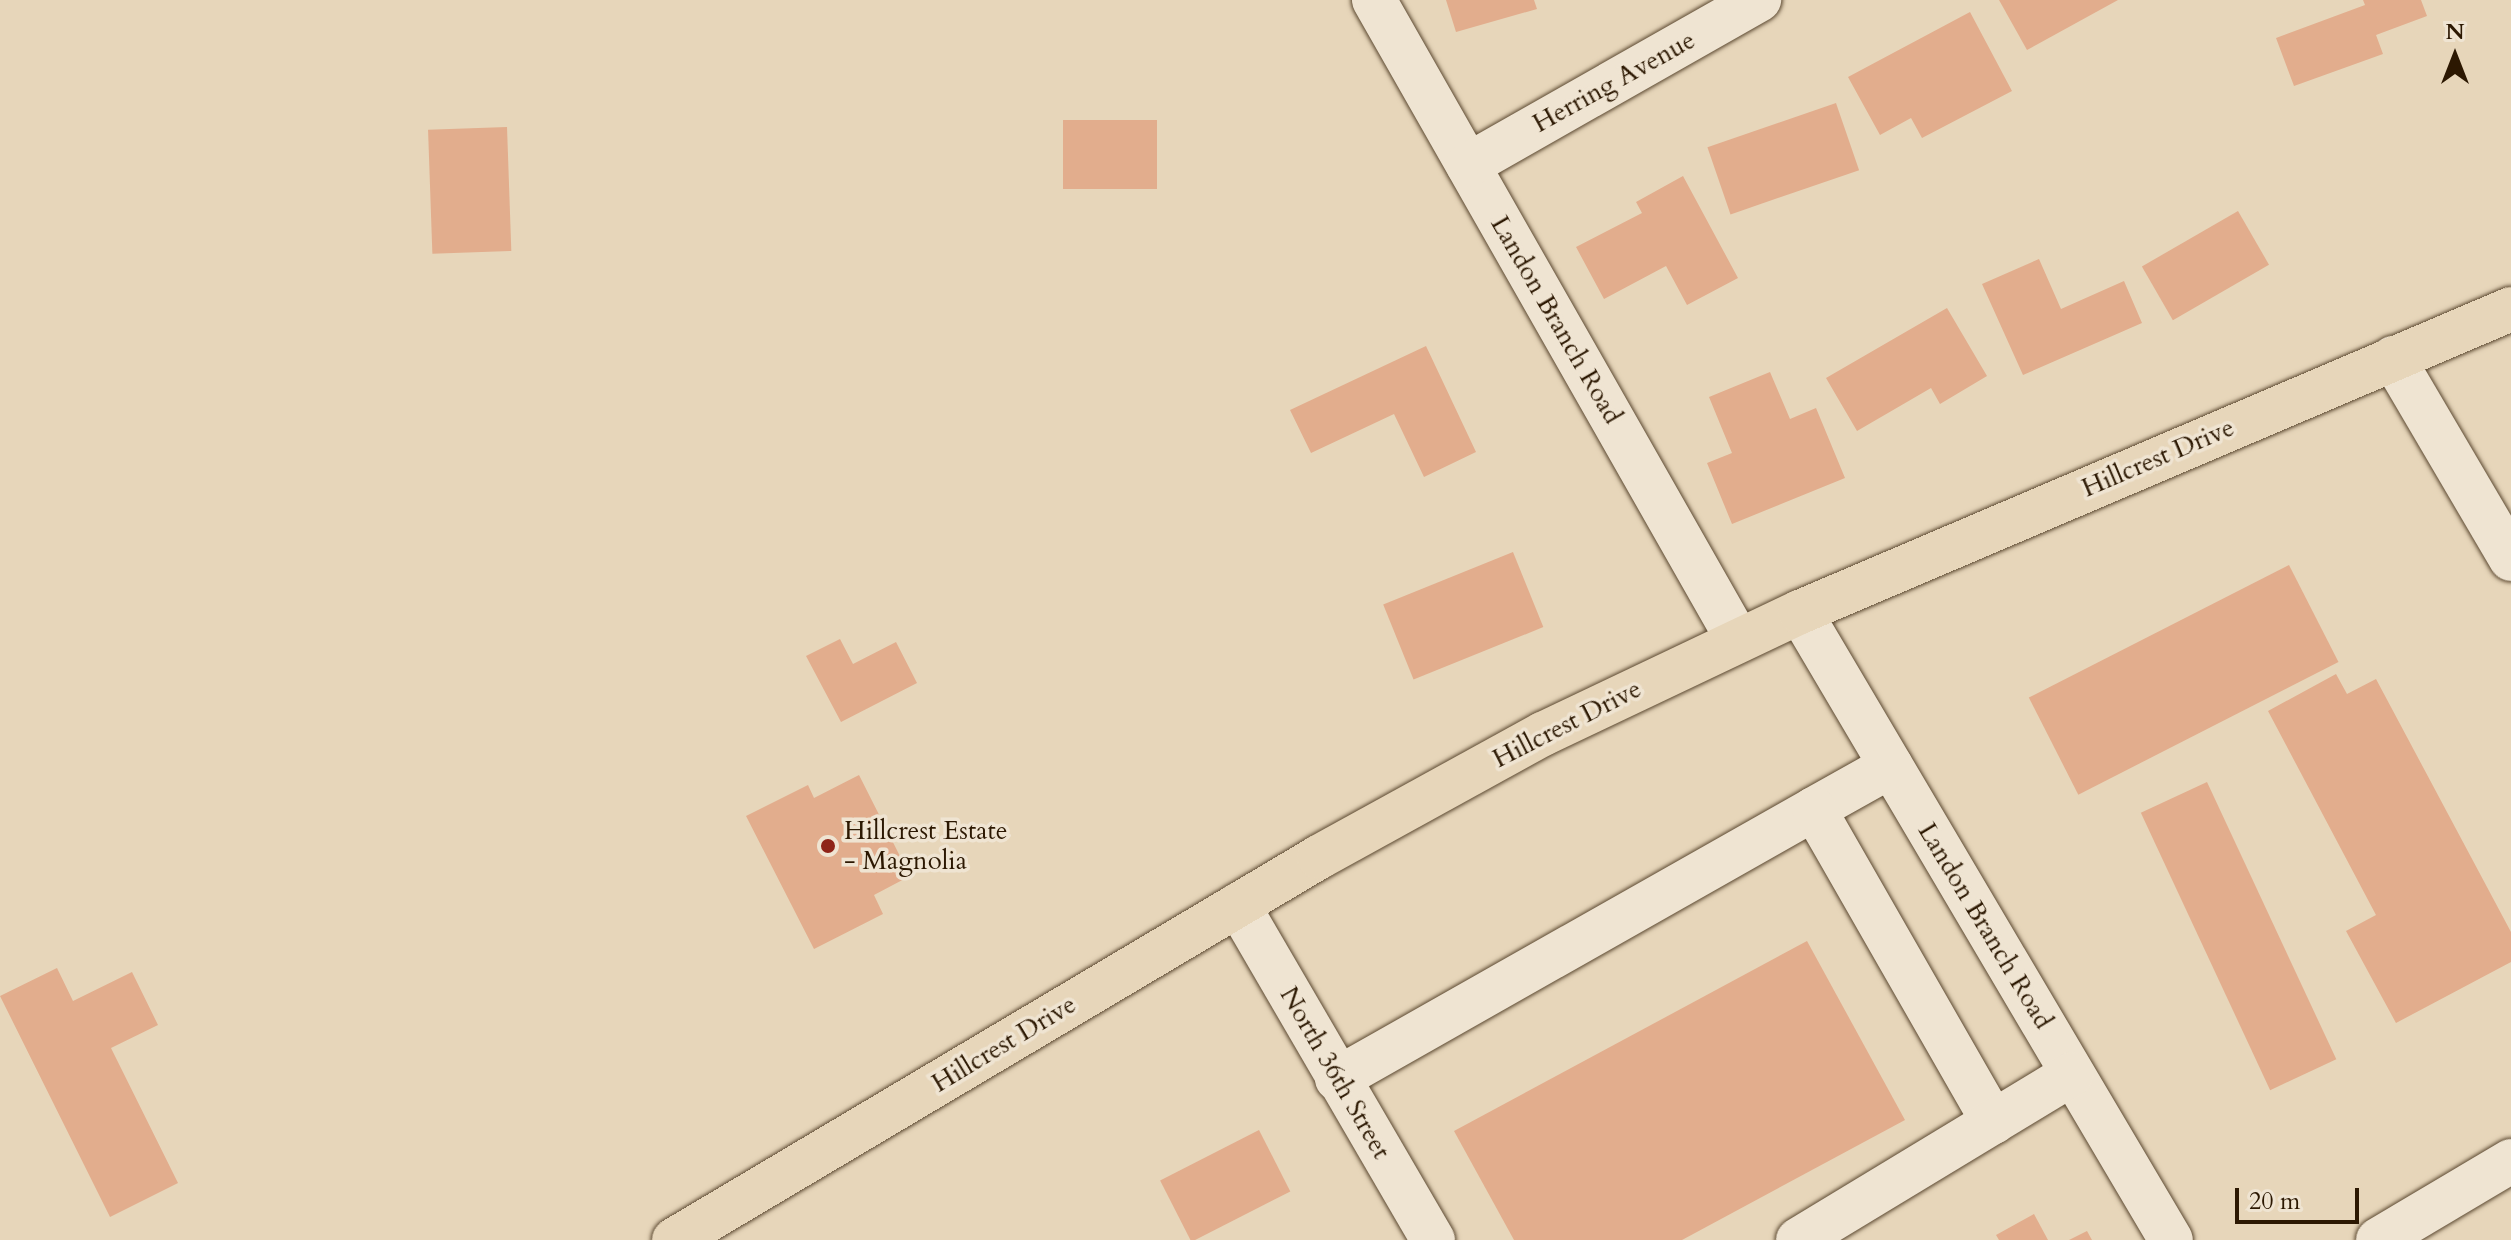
<!DOCTYPE html>
<style>
body{margin:0}
#map{position:relative;width:2511px;height:1240px;overflow:hidden;background:#e7d6ba;font-family:Cardo,serif}
div>[style]{position:absolute}
.building>*{inset:0;background:#e2ad8d;transform-origin:0 0}
.roads{filter:drop-shadow(0 0 2px #5b4830) drop-shadow(0 0 2px #5b4830)}
.minor>*{height:44px;margin:-22px;padding:0 22px;transform-origin:22px;border-radius:22px;background:#efe4d2}
.major>*{height:44px;margin:-22px;padding:0 22px;transform-origin:22px;border-radius:22px;background:#e7d6ba}
.dots>*{width:22px;height:22px;translate:-50% -50%;box-sizing:border-box;border:4px solid #efe4d2;border-radius:50%}
span{translate:-50% -50%;white-space:nowrap;text-align:center;line-height:1.15;-webkit-text-stroke:7px #efe4d2;paint-order:stroke}
.street-label{font-size:26px;color:#2c1802}
.poi-label{font-size:26px;color:#2c1802}
.left{translate:0 -50%;text-align:left}
.north{position:absolute;left:2415px;top:16px;width:80px;height:80px;-webkit-text-stroke:6px #efe4d2;paint-order:stroke;rotate:0deg;font-size:22px;font-weight:700;line-height:32px;text-align:center;color:#2c1802}
.north::after{content:'';display:block;margin:auto;width:28px;height:36px;background:#2c1802;clip-path:polygon(50% 0,100% 100%,50% 72%,0 100%)}
.scale{position:absolute;left:2235px;top:1188px;width:124px;height:36px;box-sizing:border-box;border:4px solid #2c1802;border-top:0;padding-left:10px;font-size:24px;line-height:28px;white-space:nowrap;color:#2c1802;-webkit-text-stroke:6px #efe4d2;paint-order:stroke}
</style>
<div id="map">
<div class="building">
<i style="clip-path:polygon(1446px 0,1534px 0,1537px 9px,1456px 32px)"></i>
<i style="clip-path:polygon(1999px 0,2118px 0,2027px 50px)"></i>
<i style="clip-path:polygon(2363px 0,2421px 0,2427px 16px,2376px 35px,2383px 54px,2294px 86px,2276px 38px,2365px 5px)"></i>
<i style="clip-path:polygon(1970px 12px,2012px 91px,1922px 138px,1911px 118px,1880px 135px,1848px 77px)"></i>
<i style="left:1836px;top:103px;width:71px;height:136px;rotate:71deg"></i>
<i style="left:1063px;top:120px;width:94px;height:69px"></i>
<i style="left:507px;top:127px;width:124px;height:79px;rotate:88deg"></i>
<i style="clip-path:polygon(1683px 176px,1738px 278px,1687px 305px,1666px 266px,1604px 299px,1576px 247px,1642px 213px,1636px 202px)"></i>
<i style="left:2238px;top:211px;width:62px;height:111px;rotate:60deg"></i>
<i style="clip-path:polygon(2039px 259px,2061px 309px,2124px 281px,2142px 323px,2023px 375px,1982px 284px)"></i>
<i style="clip-path:polygon(1947px 308px,1987px 376px,1940px 404px,1931px 388px,1857px 431px,1826px 378px)"></i>
<i style="clip-path:polygon(1426px 346px,1476px 452px,1424px 477px,1394px 414px,1311px 453px,1290px 410px)"></i>
<i style="clip-path:polygon(1770px 372px,1790px 419px,1816px 408px,1845px 478px,1732px 524px,1707px 463px,1732px 453px,1709px 397px)"></i>
<i style="left:1513px;top:552px;width:81px;height:140px;rotate:68deg"></i>
<i style="left:2289px;top:565px;width:109px;height:292px;rotate:63deg"></i>
<i style="clip-path:polygon(840px 639px,853px 664px,896px 642px,917px 683px,841px 722px,806px 656px)"></i>
<i style="clip-path:polygon(2336px 674px,2347px 694px,2376px 679px,2511px 932px,2511px 962px,2396px 1023px,2346px 931px,2376px 915px,2268px 711px)"></i>
<i style="clip-path:polygon(859px 775px,910px 876px,874px 895px,883px 914px,814px 949px,746px 816px,808px 785px,814px 798px)"></i>
<i style="left:2207px;top:782px;width:306px;height:73px;rotate:65deg"></i>
<i style="clip-path:polygon(1807px 941px,1905px 1120px,1682px 1240px,1514px 1240px,1454px 1131px)"></i>
<i style="clip-path:polygon(57px 968px,73px 1001px,132px 972px,158px 1025px,111px 1048px,178px 1183px,110px 1217px,0 996px)"></i>
<i style="left:1259px;top:1130px;width:69px;height:111px;rotate:63deg"></i>
<i style="clip-path:polygon(2034px 1214px,2048px 1240px,1999px 1240px,1996px 1235px)"></i>
<i style="clip-path:polygon(2087px 1231px,2092px 1240px,2069px 1240px)"></i>
</div>
<div class="roads">
<div class="minor">
<i style="left:1374px;top:0;width:736px;rotate:60.37deg"></i>
<i style="left:1468px;top:165px;width:335px;rotate:-29.6deg"></i>
<i style="left:2393px;top:358px;width:233px;rotate:59.6deg"></i>
<i style="left:1800px;top:612px;width:729px;rotate:59.43deg"></i>
<i style="left:1814px;top:809px;width:88px;rotate:-29.2deg"></i>
<i style="left:1238px;top:905px;width:388px;rotate:59.8deg"></i>
<i style="left:1337px;top:1079px;width:548px;rotate:-29.51deg"></i>
<i style="left:1814px;top:809px;width:361px;rotate:60.2deg"></i>
<i style="left:1798px;top:1240px;width:320px;rotate:-31.2deg"></i>
<i style="left:2378px;top:1240px;width:155px;rotate:-30.7deg"></i>
</div>
<div class="major">
<i style="left:674px;top:1240px;width:750px;rotate:-30.7deg"></i>
<i style="left:1319px;top:857px;width:256px;rotate:-28.8deg"></i>
<i style="left:1543px;top:734px;width:284px;rotate:-25.4deg"></i>
<i style="left:1800px;top:612px;width:773px;rotate:-23.08deg"></i>
</div>
</div>
<div class="dots">
<i style="left:828px;top:846px;background:#8f2418"></i>
</div>
<div class="street-label">
<span style="left:1614px;top:82px;rotate:-29deg">Herring Avenue</span>
<span style="left:1556px;top:320px;rotate:60deg">Landon Branch Road</span>
<span style="left:2158px;top:458px;rotate:-23deg">Hillcrest Drive</span>
<span style="left:1567px;top:724px;rotate:-27deg">Hillcrest Drive</span>
<span style="left:1985px;top:926px;rotate:59deg">Landon Branch Road</span>
<span style="left:1004px;top:1044px;rotate:-31deg">Hillcrest Drive</span>
<span style="left:1335px;top:1073px;rotate:60deg">North 36th Street</span>
</div>
<div class="poi-label">
<span class="left" style="left:844px;top:846px">Hillcrest Estate<br>- Magnolia</span>
</div>
<div class="north">N</div>
<div class="scale">20 m</div>
</div>
